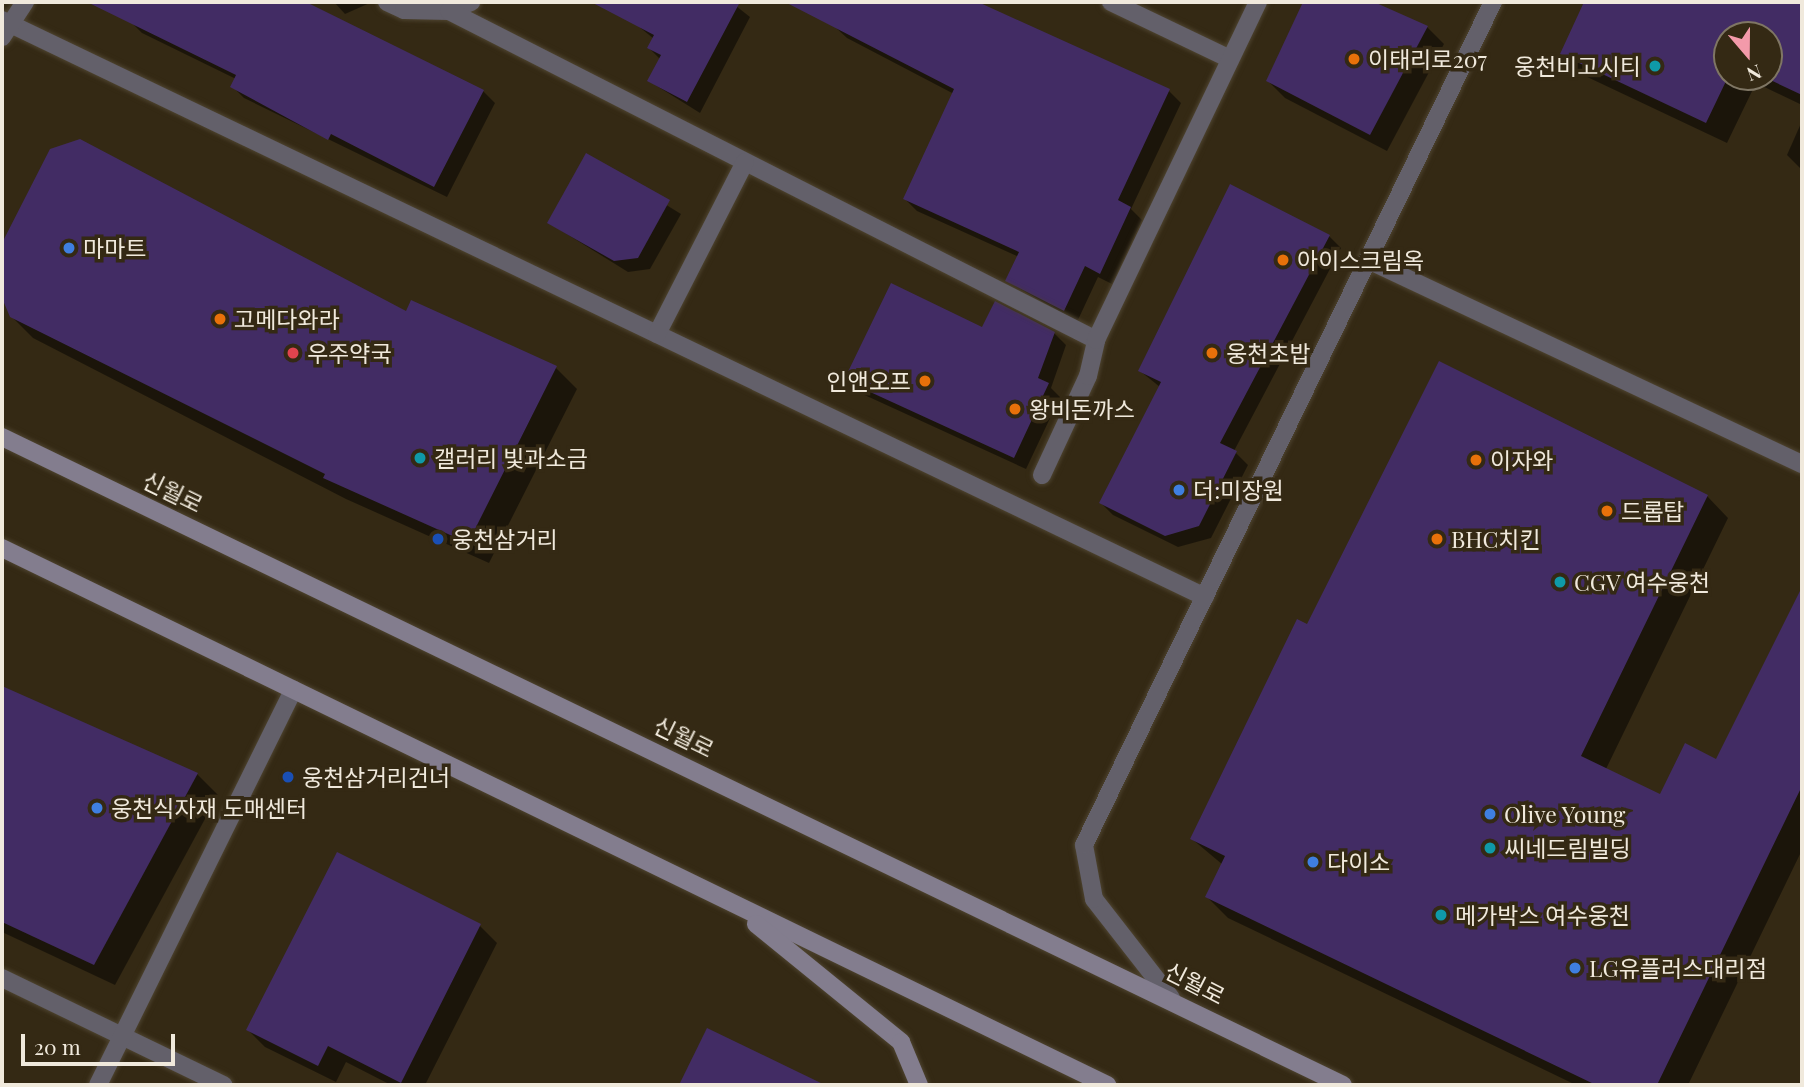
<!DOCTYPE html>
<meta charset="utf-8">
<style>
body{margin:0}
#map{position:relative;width:1804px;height:1087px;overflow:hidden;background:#342914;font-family:"Playfair Display","Noto Sans KR",serif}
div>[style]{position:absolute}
.shadow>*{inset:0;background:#0007}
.building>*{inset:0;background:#422c64}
.roads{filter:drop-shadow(0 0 2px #4e4430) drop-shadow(0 0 2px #4e4430)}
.street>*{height:18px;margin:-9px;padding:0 9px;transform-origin:9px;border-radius:9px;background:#63606a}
.secondary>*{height:18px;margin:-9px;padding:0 9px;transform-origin:9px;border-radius:9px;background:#837d8e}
.dots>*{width:19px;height:19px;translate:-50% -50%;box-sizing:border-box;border:4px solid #342914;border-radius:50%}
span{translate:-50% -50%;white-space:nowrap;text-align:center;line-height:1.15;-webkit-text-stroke:7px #342914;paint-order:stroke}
.poi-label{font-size:23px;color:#f0e9dc}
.left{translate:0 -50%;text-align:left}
.right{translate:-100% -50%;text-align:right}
.street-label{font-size:23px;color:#f0e9dc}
.frame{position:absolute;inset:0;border:4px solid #f0e9dc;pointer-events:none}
.north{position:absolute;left:1713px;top:21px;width:70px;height:70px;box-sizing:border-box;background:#342914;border:2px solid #7f7664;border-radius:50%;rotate:160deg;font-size:19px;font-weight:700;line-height:28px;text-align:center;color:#f0e9dc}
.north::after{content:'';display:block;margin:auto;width:24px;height:32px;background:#f39aaa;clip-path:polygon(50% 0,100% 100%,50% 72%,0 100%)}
.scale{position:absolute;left:21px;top:1034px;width:154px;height:32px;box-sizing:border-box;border:4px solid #f0e9dc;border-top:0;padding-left:9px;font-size:21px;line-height:24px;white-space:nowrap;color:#f0e9dc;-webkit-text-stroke:5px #342914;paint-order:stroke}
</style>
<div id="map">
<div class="shadow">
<i style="clip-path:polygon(140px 2px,300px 2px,483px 91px,495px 103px,447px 197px,244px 98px,232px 86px,236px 79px,142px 33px,130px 21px)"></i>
<i style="clip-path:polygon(334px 2px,372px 2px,345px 14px)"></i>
<i style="clip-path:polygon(649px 2px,731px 2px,750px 17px,700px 113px,649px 81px,660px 59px,649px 48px,654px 39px,637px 25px)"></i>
<i style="clip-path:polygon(847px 2px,975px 2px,1169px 91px,1181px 103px,1131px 209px,1142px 220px,1112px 284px,1098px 277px,1077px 322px,1007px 281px,1019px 257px,917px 211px,905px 199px,954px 94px,847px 38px,834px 26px)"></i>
<i style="clip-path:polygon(1305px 2px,1369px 2px,1427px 27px,1444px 44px,1387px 151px,1285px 98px,1268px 81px)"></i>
<i style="clip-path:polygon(evenodd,1586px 2px,1802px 2px,1802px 105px,1756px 83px,1727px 143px,1583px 75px,1562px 54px,1586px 2px,1727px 35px,1769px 35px,1769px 77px,1727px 77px,1727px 35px)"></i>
<i style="clip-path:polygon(1802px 121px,1802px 170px,1787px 155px)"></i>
<i style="clip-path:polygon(51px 151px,407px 313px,556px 368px,577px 389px,489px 563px,346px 499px,33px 338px,11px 316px,2px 293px,2px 247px)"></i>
<i style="clip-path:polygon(587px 156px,681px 214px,650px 269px,628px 272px,549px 223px)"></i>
<i style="clip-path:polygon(1329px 236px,1341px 248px,1234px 451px,1248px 465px,1211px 538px,1178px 547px,1113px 515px,1101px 503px,1160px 387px,1140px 371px)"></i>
<i style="clip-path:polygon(983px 330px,1054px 333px,1066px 345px,1051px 388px,1060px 397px,1026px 469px,858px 392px,846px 379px)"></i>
<i style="clip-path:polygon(1707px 496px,1728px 518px,1606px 769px,1661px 796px,1717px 761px,1794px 608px,1802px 612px,1802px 850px,1688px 1085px,1576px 1085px,1228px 918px,1207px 897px,1223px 865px,1192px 839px,1308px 626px)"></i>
<i style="clip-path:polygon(2px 688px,197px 774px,218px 795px,115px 985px,2px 932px)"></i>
<i style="clip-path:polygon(337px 854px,480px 926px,497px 943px,425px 1085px,391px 1085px,346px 1062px,336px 1082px,265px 1047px,248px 1030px)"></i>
<i style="clip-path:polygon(708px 1031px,821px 1085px,681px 1085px)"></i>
</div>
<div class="building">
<i style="clip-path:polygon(87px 2px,306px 2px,484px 90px,434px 187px,331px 134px,328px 140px,230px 87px,236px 75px)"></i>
<i style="clip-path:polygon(591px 2px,740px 2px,687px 102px,647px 81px,661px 55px,647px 48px,654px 35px)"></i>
<i style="clip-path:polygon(785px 2px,978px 2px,1170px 89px,1118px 200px,1131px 207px,1100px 274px,1085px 266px,1064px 311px,1005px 281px,1019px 252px,903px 199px,954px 89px)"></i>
<i style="clip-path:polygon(1303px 2px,1374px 2px,1428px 26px,1370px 135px,1266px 81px)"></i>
<i style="clip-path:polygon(1584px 2px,1802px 2px,1802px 95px,1764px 77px,1769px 35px,1727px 35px,1728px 77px,1706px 123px,1560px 54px)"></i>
<i style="clip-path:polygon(80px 139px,406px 311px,411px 300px,557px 366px,468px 543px,323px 478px,325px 474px,10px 317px,2px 298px,2px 243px,50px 149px)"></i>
<i style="clip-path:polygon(586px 153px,670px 200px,638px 258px,614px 261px,547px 223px)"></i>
<i style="clip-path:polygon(1230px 184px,1330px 235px,1220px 443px,1237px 451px,1199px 526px,1165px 536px,1099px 503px,1161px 382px,1138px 371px)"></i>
<i style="clip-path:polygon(891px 283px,982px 327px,995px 301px,1055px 332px,1038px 378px,1049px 383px,1014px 458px,844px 380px)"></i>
<i style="clip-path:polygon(1439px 361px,1708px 495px,1581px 756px,1660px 794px,1685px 743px,1716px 759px,1802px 587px,1802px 786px,1657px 1085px,1596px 1085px,1205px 897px,1225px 856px,1190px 839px,1297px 619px,1307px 624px)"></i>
<i style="clip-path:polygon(2px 686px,198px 773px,94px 965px,2px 922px)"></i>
<i style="clip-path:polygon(337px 852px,481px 924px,401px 1083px,328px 1046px,318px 1066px,246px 1030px)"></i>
<i style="clip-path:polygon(707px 1028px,825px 1085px,679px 1085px)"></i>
</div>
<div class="roads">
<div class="street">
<i style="left:387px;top:2px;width:19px;rotate:25deg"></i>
<i style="left:404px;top:10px;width:45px;rotate:1.3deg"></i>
<i style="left:449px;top:11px;width:24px;rotate:-22deg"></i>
<i style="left:1111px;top:2px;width:132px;rotate:25.6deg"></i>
<i style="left:449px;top:11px;width:726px;rotate:26.95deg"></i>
<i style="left:2px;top:20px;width:1334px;rotate:25.62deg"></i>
<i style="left:2px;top:37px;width:42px;rotate:-56.7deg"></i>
<i style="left:1368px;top:260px;width:480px;rotate:25.2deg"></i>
<i style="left:657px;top:334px;width:193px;rotate:-62.9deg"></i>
<i style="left:1042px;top:475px;width:109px;rotate:-65.1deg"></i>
<i style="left:1088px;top:376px;width:37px;rotate:-77deg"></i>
<i style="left:1096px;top:340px;width:375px;rotate:-64.4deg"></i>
<i style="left:2px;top:978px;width:246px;rotate:25.8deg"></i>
<i style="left:1171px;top:998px;width:125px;rotate:-127.9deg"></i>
<i style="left:1094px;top:899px;width:55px;rotate:-100.5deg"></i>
<i style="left:1084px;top:845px;width:937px;rotate:-64.12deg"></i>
<i style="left:98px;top:1085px;width:441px;rotate:-63.7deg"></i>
</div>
<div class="secondary">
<i style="left:2px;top:437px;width:1489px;rotate:25.79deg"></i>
<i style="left:2px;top:548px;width:1229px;rotate:25.92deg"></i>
<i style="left:756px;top:924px;width:187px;rotate:39.1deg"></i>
<i style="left:901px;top:1042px;width:47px;rotate:67.3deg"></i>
</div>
</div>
<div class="dots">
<i style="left:1354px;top:59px;background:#e8710a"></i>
<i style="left:1655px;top:66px;background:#0f9aa8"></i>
<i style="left:69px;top:248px;background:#3f7fe0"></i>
<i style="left:1283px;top:260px;background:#e8710a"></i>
<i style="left:220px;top:319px;background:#e8710a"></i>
<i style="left:293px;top:353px;background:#e0444e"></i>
<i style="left:1212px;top:353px;background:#e8710a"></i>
<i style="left:925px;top:381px;background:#e8710a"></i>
<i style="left:1015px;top:409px;background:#e8710a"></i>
<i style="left:420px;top:458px;background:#0f9aa8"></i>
<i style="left:1476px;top:460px;background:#e8710a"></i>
<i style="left:1179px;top:490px;background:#3f7fe0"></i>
<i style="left:1607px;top:511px;background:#e8710a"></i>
<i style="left:438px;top:539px;background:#1a4fb4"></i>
<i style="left:1437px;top:539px;background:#e8710a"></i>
<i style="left:1560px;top:582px;background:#0f9aa8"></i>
<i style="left:288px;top:777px;background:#1a4fb4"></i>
<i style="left:97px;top:808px;background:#3f7fe0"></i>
<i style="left:1490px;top:814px;background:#3f7fe0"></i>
<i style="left:1490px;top:848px;background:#0f9aa8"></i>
<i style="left:1313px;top:862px;background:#3f7fe0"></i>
<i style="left:1441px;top:915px;background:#0f9aa8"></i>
<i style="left:1575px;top:968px;background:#3f7fe0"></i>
</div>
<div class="poi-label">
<span class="left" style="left:1368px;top:59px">이태리로207</span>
<span class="right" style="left:1641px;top:66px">웅천비고시티</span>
<span class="left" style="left:83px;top:248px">마마트</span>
<span class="left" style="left:1297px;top:260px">아이스크림옥</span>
<span class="left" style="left:234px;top:319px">고메다와라</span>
<span class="left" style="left:307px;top:353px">우주약국</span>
<span class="left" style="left:1226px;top:353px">웅천초밥</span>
<span class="right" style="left:911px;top:381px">인앤오프</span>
<span class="left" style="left:1029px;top:409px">왕비돈까스</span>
<span class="left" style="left:434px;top:458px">갤러리 빛과소금</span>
<span class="left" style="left:1490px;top:460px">이자와</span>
<span class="left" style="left:1193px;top:490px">더:미장원</span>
<span class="left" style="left:1621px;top:511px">드롭탑</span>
<span class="left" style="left:452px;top:539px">웅천삼거리</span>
<span class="left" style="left:1451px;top:539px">BHC치킨</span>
<span class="left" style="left:1574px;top:582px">CGV 여수웅천</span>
<span class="left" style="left:302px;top:777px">웅천삼거리건너</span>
<span class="left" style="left:111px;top:808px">웅천식자재 도매센터</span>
<span class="left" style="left:1504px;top:814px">Olive Young</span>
<span class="left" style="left:1504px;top:848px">씨네드림빌딩</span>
<span class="left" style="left:1327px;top:862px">다이소</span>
<span class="left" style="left:1455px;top:915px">메가박스 여수웅천</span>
<span class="left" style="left:1589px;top:968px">LG유플러스대리점</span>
</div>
<div class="street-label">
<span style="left:173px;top:492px;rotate:26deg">신월로</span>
<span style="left:684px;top:737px;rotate:26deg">신월로</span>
<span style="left:1195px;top:983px;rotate:27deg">신월로</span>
</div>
<div class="frame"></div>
<div class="north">N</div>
<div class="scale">20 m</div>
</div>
